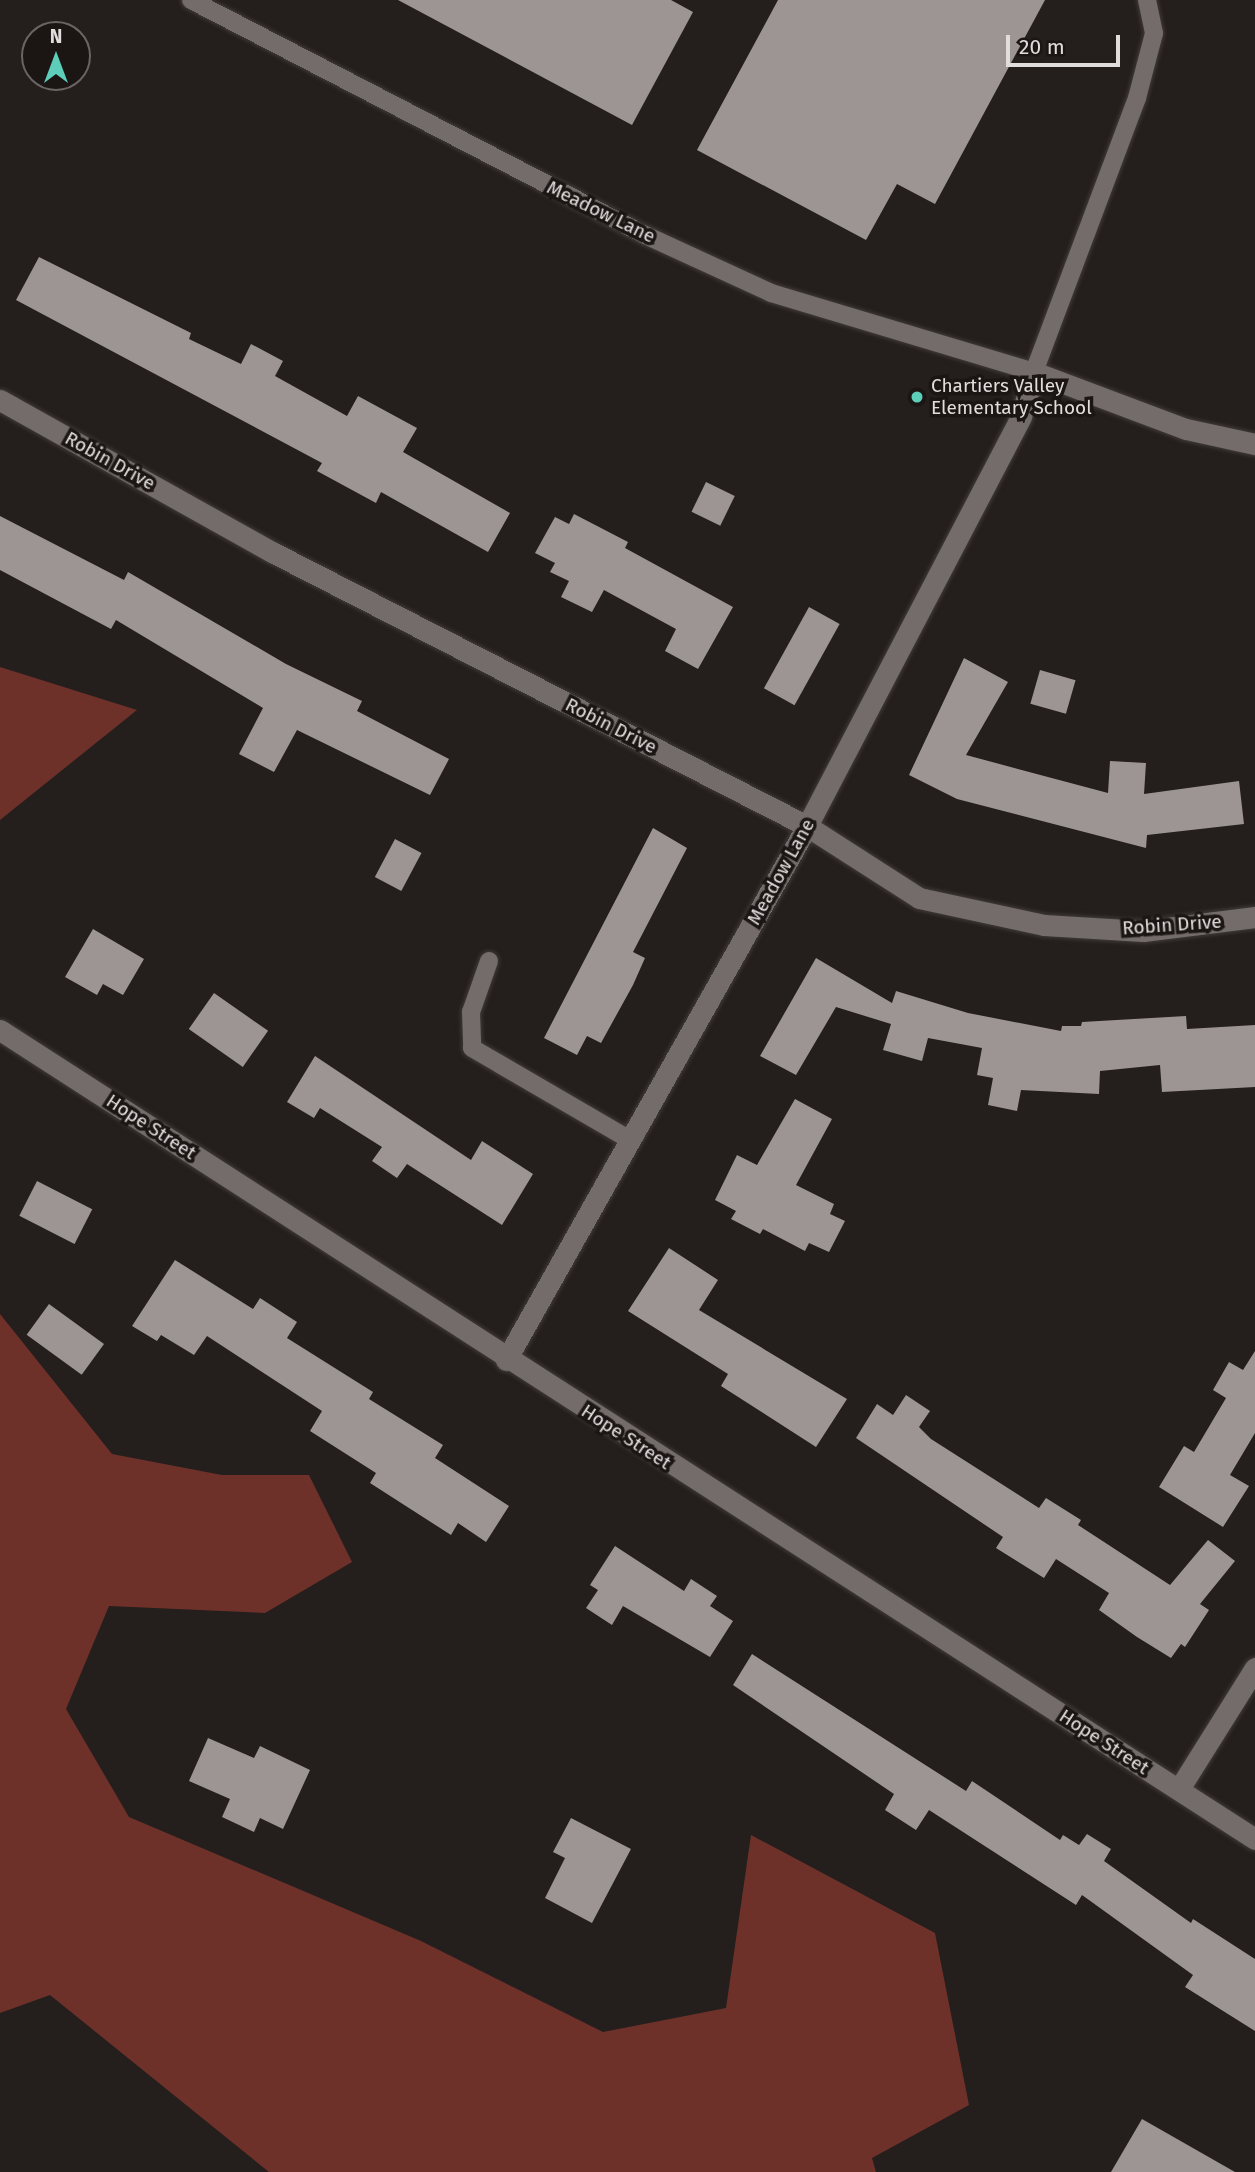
<!DOCTYPE html>
<style>
body{margin:0}
#map{position:relative;width:1255px;height:2172px;overflow:hidden;background:#241e1d;font-family:"Fira Sans",sans-serif}
div>[style]{position:absolute}
.forest>*{inset:0;background:#6d312a}
.building>*{inset:0;background:#9d9594;transform-origin:0 0}
.roads{filter:drop-shadow(0 0 2px #403b3a) drop-shadow(0 0 2px #403b3a)}
.service>*{height:18px;margin:-9px;padding:0 9px;transform-origin:9px;border-radius:9px;background:#746c6b}
.minor>*{height:21px;margin:-10.5px;padding:0 10.5px;transform-origin:10.5px;border-radius:10.5px;background:#746c6b}
.dots>*{width:19px;height:19px;translate:-50% -50%;box-sizing:border-box;border:4px solid #1b1514;border-radius:50%}
span{translate:-50% -50%;white-space:nowrap;text-align:center;line-height:1.15;-webkit-text-stroke:7px #1b1514;paint-order:stroke}
.street-label{font-size:19px;color:#e1dddc}
.poi-label{font-size:19px;color:#e1dddc}
.left{translate:0 -50%;text-align:left}
.north{position:absolute;left:21px;top:21px;width:70px;height:70px;box-sizing:border-box;background:#1b1514;border:2px solid #6a6564;border-radius:50%;rotate:0deg;font-size:19px;font-weight:700;line-height:28px;text-align:center;color:#e1dddc}
.north::after{content:'';display:block;margin:auto;width:24px;height:32px;background:#5dceb9;clip-path:polygon(50% 0,100% 100%,50% 72%,0 100%)}
.scale{position:absolute;left:1006px;top:35px;width:114px;height:32px;box-sizing:border-box;border:4px solid #e1dddc;border-top:0;padding-left:9px;font-size:21px;line-height:24px;white-space:nowrap;color:#e1dddc;-webkit-text-stroke:5px #1b1514;paint-order:stroke}
</style>
<div id="map">
<div class="forest">
<i style="clip-path:polygon(0 667px,137px 710px,0 820px)"></i>
<i style="clip-path:polygon(0 1314px,112px 1454px,222px 1475px,309px 1475px,352px 1562px,265px 1613px,109px 1606px,66px 1709px,129px 1817px,421px 1941px,603px 2032px,726px 2008px,751px 1835px,935px 1933px,969px 2105px,872px 2158px,876px 2172px,269px 2172px,50px 1995px,0 2013px)"></i>
</div>
<div class="building">
<i style="clip-path:polygon(398px 0,671px 0,693px 12px,632px 125px)"></i>
<i style="clip-path:polygon(778px 0,1045px 0,935px 204px,897px 184px,866px 240px,697px 150px)"></i>
<i style="clip-path:polygon(39px 257px,191px 333px,189px 339px,241px 364px,251px 344px,283px 361px,275px 376px,347px 416px,358px 396px,417px 428px,403px 452px,510px 513px,488px 552px,381px 492px,376px 503px,317px 471px,322px 463px,16px 300px)"></i>
<i style="left:706px;top:482px;width:32px;height:33px;rotate:26deg"></i>
<i style="clip-path:polygon(574px 514px,628px 542px,625px 548px,733px 607px,698px 669px,665px 651px,676px 629px,604px 590px,592px 612px,561px 597px,569px 581px,550px 572px,555px 563px,535px 553px,555px 517px,569px 524px)"></i>
<i style="clip-path:polygon(0 516px,124px 580px,128px 572px,286px 664px,362px 701px,357px 711px,449px 759px,430px 795px,297px 730px,274px 772px,239px 754px,263px 708px,116px 620px,111px 629px,0 570px)"></i>
<i style="left:809px;top:607px;width:35px;height:93px;rotate:29deg"></i>
<i style="clip-path:polygon(964px 658px,1008px 682px,966px 755px,1108px 793px,1110px 761px,1146px 763px,1144px 794px,1239px 781px,1244px 824px,1147px 835px,1146px 848px,957px 799px,909px 775px)"></i>
<i style="left:1040px;top:670px;width:37px;height:35px;rotate:16deg"></i>
<i style="clip-path:polygon(653px 828px,687px 848px,633px 952px,645px 958px,633px 985px,601px 1043px,587px 1036px,577px 1055px,544px 1038px)"></i>
<i style="left:395px;top:839px;width:30px;height:43px;rotate:28deg"></i>
<i style="clip-path:polygon(93px 929px,144px 959px,123px 995px,103px 984px,97px 995px,65px 977px)"></i>
<i style="clip-path:polygon(816px 958px,892px 1003px,896px 991px,968px 1013px,1061px 1031px,1062px 1026px,1081px 1026px,1082px 1022px,1186px 1016px,1187px 1029px,1255px 1025px,1255px 1087px,1162px 1092px,1160px 1065px,1100px 1071px,1099px 1094px,1021px 1090px,1017px 1111px,988px 1105px,993px 1078px,977px 1075px,982px 1048px,928px 1038px,922px 1061px,883px 1050px,891px 1024px,836px 1007px,796px 1075px,760px 1056px)"></i>
<i style="left:214px;top:993px;width:66px;height:44px;rotate:35deg"></i>
<i style="clip-path:polygon(315px 1056px,471px 1160px,482px 1141px,533px 1174px,502px 1225px,407px 1164px,397px 1178px,372px 1161px,382px 1147px,320px 1108px,314px 1118px,287px 1102px)"></i>
<i style="clip-path:polygon(795px 1099px,832px 1119px,796px 1185px,834px 1204px,830px 1214px,845px 1221px,829px 1252px,809px 1243px,805px 1251px,763px 1229px,760px 1234px,731px 1219px,736px 1211px,715px 1200px,737px 1155px,757px 1165px)"></i>
<i style="left:37px;top:1181px;width:62px;height:39px;rotate:27deg"></i>
<i style="clip-path:polygon(669px 1248px,718px 1280px,699px 1310px,847px 1399px,816px 1447px,721px 1386px,728px 1374px,628px 1311px)"></i>
<i style="clip-path:polygon(175px 1260px,253px 1309px,260px 1298px,297px 1322px,287px 1338px,373px 1392px,369px 1399px,443px 1445px,435px 1458px,509px 1506px,486px 1542px,458px 1523px,451px 1535px,370px 1483px,376px 1473px,310px 1431px,322px 1411px,207px 1336px,194px 1355px,161px 1335px,157px 1341px,132px 1326px)"></i>
<i style="left:49px;top:1304px;width:68px;height:38px;rotate:36deg"></i>
<i style="clip-path:polygon(1255px 1351px,1255px 1433px,1230px 1475px,1249px 1486px,1223px 1527px,1159px 1487px,1184px 1446px,1194px 1452px,1226px 1398px,1213px 1390px,1229px 1362px,1243px 1370px)"></i>
<i style="clip-path:polygon(906px 1395px,930px 1411px,919px 1427px,931px 1439px,1039px 1508px,1046px 1498px,1081px 1520px,1078px 1525px,1170px 1585px,1208px 1540px,1235px 1561px,1200px 1604px,1209px 1610px,1185px 1647px,1181px 1644px,1171px 1658px,1137px 1637px,1099px 1610px,1109px 1593px,1056px 1559px,1044px 1578px,996px 1548px,1003px 1537px,856px 1438px,877px 1404px,893px 1415px)"></i>
<i style="clip-path:polygon(615px 1546px,684px 1591px,691px 1579px,717px 1596px,710px 1606px,733px 1621px,710px 1657px,623px 1606px,612px 1625px,586px 1608px,598px 1590px,590px 1585px)"></i>
<i style="clip-path:polygon(752px 1654px,966px 1791px,972px 1781px,1060px 1840px,1063px 1835px,1079px 1845px,1087px 1834px,1111px 1849px,1104px 1861px,1191px 1923px,1193px 1919px,1255px 1959px,1255px 2031px,1185px 1987px,1193px 1975px,1082px 1895px,1076px 1905px,929px 1810px,916px 1830px,885px 1810px,894px 1794px,733px 1685px)"></i>
<i style="clip-path:polygon(208px 1738px,254px 1758px,260px 1746px,310px 1770px,283px 1829px,260px 1818px,254px 1832px,222px 1817px,230px 1799px,189px 1781px)"></i>
<i style="clip-path:polygon(571px 1818px,631px 1849px,592px 1923px,545px 1898px,565px 1858px,553px 1852px)"></i>
<i style="clip-path:polygon(1142px 2119px,1235px 2172px,1111px 2172px)"></i>
</div>
<div class="roads">
<div class="service">
<i style="left:191px;top:0;width:509px;rotate:27.37deg"></i>
<i style="left:643px;top:234px;width:141px;rotate:24.7deg"></i>
<i style="left:771px;top:293px;width:275px;rotate:16.7deg"></i>
<i style="left:1034px;top:372px;width:293px;rotate:-69.4deg"></i>
<i style="left:1137px;top:98px;width:67px;rotate:-75.3deg"></i>
<i style="left:1154px;top:33px;width:34px;rotate:-102deg"></i>
<i style="left:489px;top:961px;width:54px;rotate:109.4deg"></i>
<i style="left:471px;top:1012px;width:36px;rotate:88deg"></i>
<i style="left:472px;top:1048px;width:183px;rotate:30.2deg"></i>
</div>
<div class="minor">
<i style="left:0;top:400px;width:312px;rotate:29.2deg"></i>
<i style="left:272px;top:552px;width:601px;rotate:27.12deg"></i>
<i style="left:807px;top:826px;width:133px;rotate:32.7deg"></i>
<i style="left:919px;top:898px;width:128px;rotate:12.2deg"></i>
<i style="left:1044px;top:925px;width:99px;rotate:3.5deg"></i>
<i style="left:1143px;top:931px;width:113px;rotate:-7.1deg"></i>
<i style="left:0;top:1030px;width:1493px;rotate:32.81deg"></i>
<i style="left:506px;top:1360px;width:613px;rotate:-60.59deg"></i>
<i style="left:807px;top:826px;width:462px;rotate:-62.4deg"></i>
<i style="left:1021px;top:416px;width:46px;rotate:-73.5deg"></i>
<i style="left:1034px;top:372px;width:162px;rotate:20.6deg"></i>
<i style="left:1186px;top:429px;width:71px;rotate:12.3deg"></i>
<i style="left:1179px;top:1789px;width:143px;rotate:-57.9deg"></i>
</div>
</div>
<div class="dots">
<i style="left:917px;top:397px;background:#5dceb9"></i>
</div>
<div class="street-label">
<span style="left:601px;top:212px;rotate:26deg">Meadow Lane</span>
<span style="left:110px;top:461px;rotate:29deg">Robin Drive</span>
<span style="left:611px;top:726px;rotate:27deg">Robin Drive</span>
<span style="left:781px;top:872px;rotate:-61deg">Meadow Lane</span>
<span style="left:1172px;top:925px;rotate:-4deg">Robin Drive</span>
<span style="left:151px;top:1127px;rotate:33deg">Hope Street</span>
<span style="left:626px;top:1437px;rotate:33deg">Hope Street</span>
<span style="left:1104px;top:1742px;rotate:33deg">Hope Street</span>
</div>
<div class="poi-label">
<span class="left" style="left:931px;top:397px">Chartiers Valley<br>Elementary School</span>
</div>
<div class="north">N</div>
<div class="scale">20 m</div>
</div>
